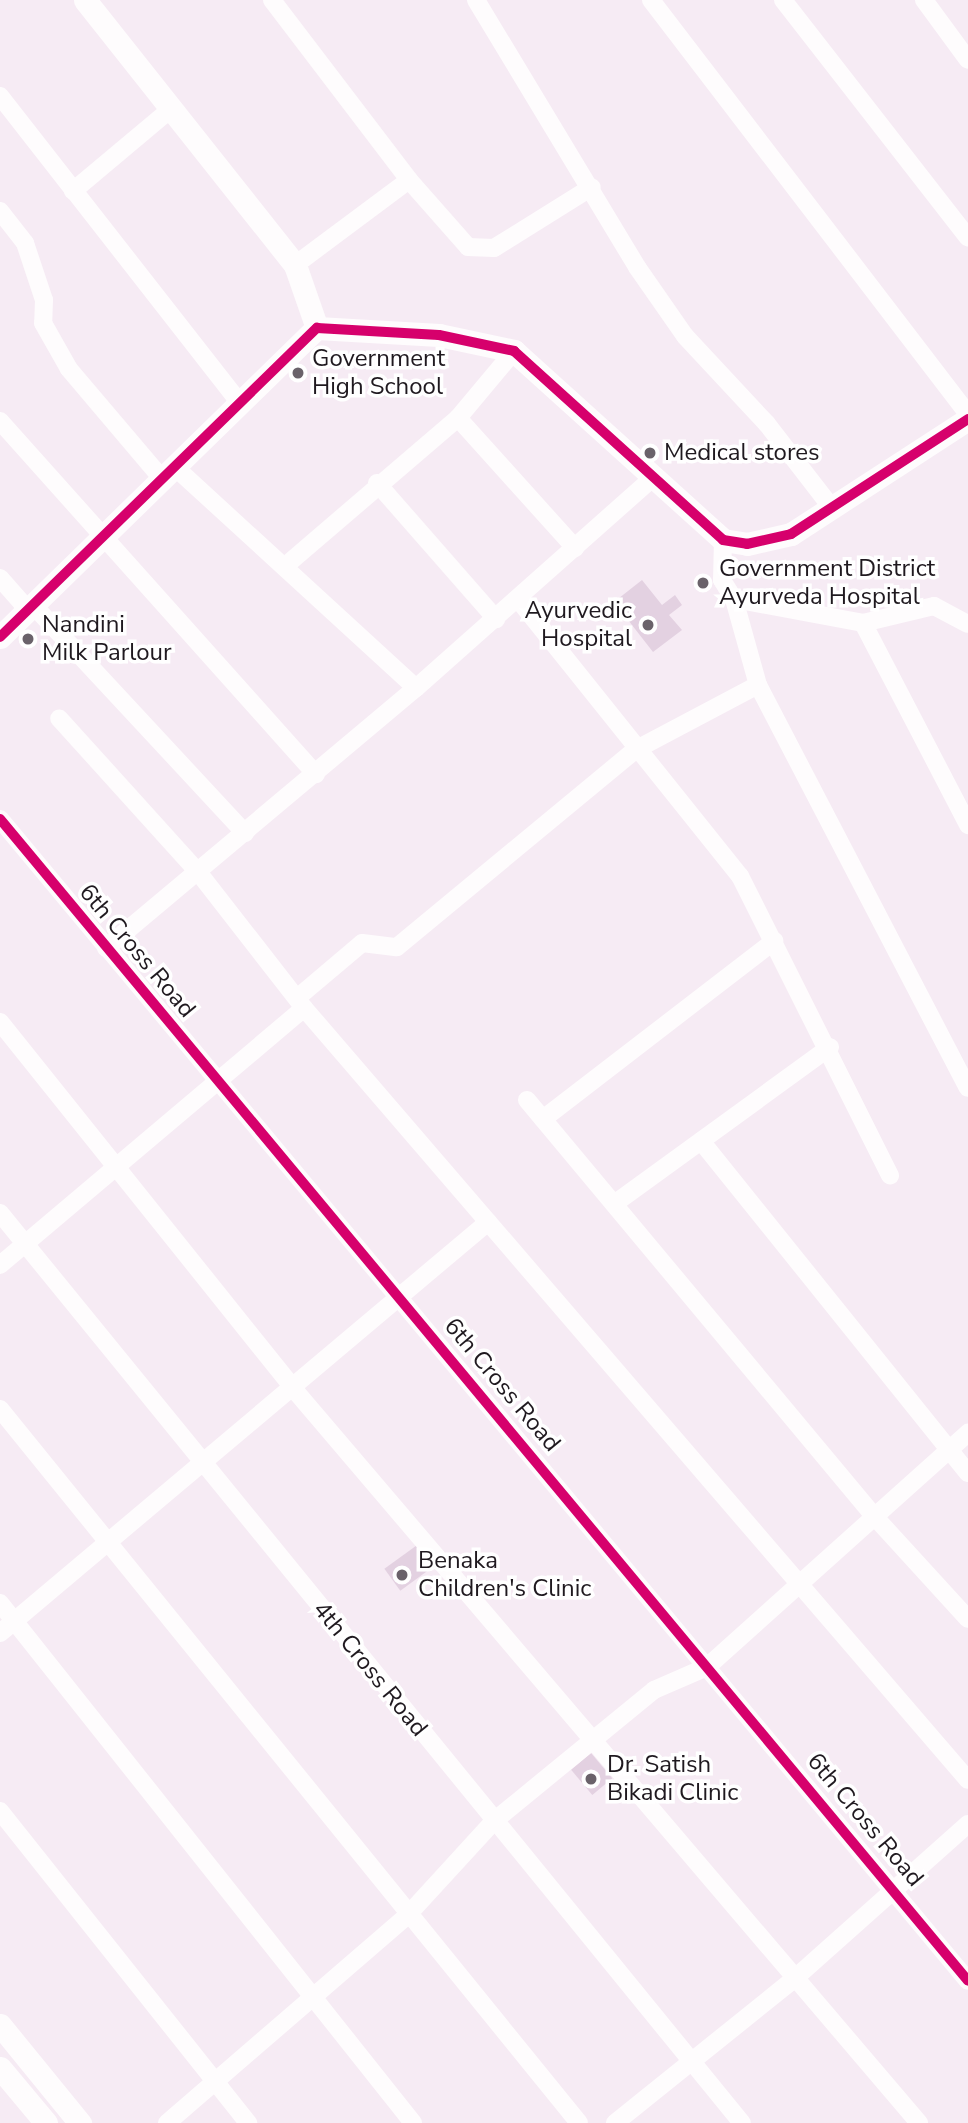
<!DOCTYPE html>
<style>
body{margin:0}
#map{position:relative;width:968px;height:2123px;overflow:hidden;background:#f6ebf4;font-family:"Nunito Sans",sans-serif}
div>[style]{position:absolute}
.building>*{inset:0;background:#e3d1e1;transform-origin:0 0}
.minor>*{height:18px;margin:-9px;padding:0 9px;transform-origin:9px;border-radius:9px;background:#fefcfd}
.tertiary>*{height:23px;margin:-11.5px;padding:0 11.5px;transform-origin:11.5px;border-radius:11.5px;background:#fefcfd}
.cycleway>*{height:10px;margin:-5px;padding:0 5px;transform-origin:5px;border-radius:5px;background:#d6006c}
.dots>*{width:19px;height:19px;translate:-50% -50%;box-sizing:border-box;border:4px solid #fff;border-radius:50%}
span{translate:-50% -50%;white-space:nowrap;text-align:center;line-height:1.15;-webkit-text-stroke:7px #fff;paint-order:stroke}
.poi-label{font-size:24px;color:#1f191f}
.left{translate:0 -50%;text-align:left}
.right{translate:-100% -50%;text-align:right}
.street-label{font-size:24px;color:#1f191f}
</style>
<div id="map">
<div class="building">
<i style="clip-path:polygon(642px 580px,662px 605px,675px 595px,682px 605px,669px 615px,682px 630px,653px 652px,614px 602px)"></i>
<i style="left:420px;top:1543px;width:27px;height:44px;rotate:54deg"></i>
<i style="left:591px;top:1753px;width:33px;height:26px;rotate:50deg"></i>
</div>
<div class="minor">
<i style="left:272px;top:0;width:226px;rotate:52.7deg"></i>
<i style="left:409px;top:180px;width:89px;rotate:48.6deg"></i>
<i style="left:468px;top:247px;width:26px;rotate:2deg"></i>
<i style="left:494px;top:248px;width:115px;rotate:-31.9deg"></i>
<i style="left:476px;top:0;width:312px;rotate:58.9deg"></i>
<i style="left:637px;top:267px;width:84px;rotate:55.2deg"></i>
<i style="left:685px;top:336px;width:120px;rotate:47deg"></i>
<i style="left:767px;top:424px;width:106px;rotate:52.3deg"></i>
<i style="left:651px;top:0;width:521px;rotate:52.56deg"></i>
<i style="left:783px;top:0;width:301px;rotate:52.1deg"></i>
<i style="left:924px;top:0;width:74px;rotate:53.7deg"></i>
<i style="left:0;top:96px;width:391px;rotate:52deg"></i>
<i style="left:73px;top:191px;width:129px;rotate:-40deg"></i>
<i style="left:0;top:211px;width:41px;rotate:52deg"></i>
<i style="left:25px;top:243px;width:60px;rotate:71.6deg"></i>
<i style="left:44px;top:300px;width:23px;rotate:92deg"></i>
<i style="left:43px;top:323px;width:53px;rotate:60.5deg"></i>
<i style="left:69px;top:369px;width:147px;rotate:49.7deg"></i>
<i style="left:295px;top:265px;width:142px;rotate:-36.7deg"></i>
<i style="left:458px;top:418px;width:175px;rotate:48deg"></i>
<i style="left:0;top:421px;width:474px;rotate:48.2deg"></i>
<i style="left:177px;top:469px;width:324px;rotate:42.5deg"></i>
<i style="left:377px;top:483px;width:181px;rotate:48.8deg"></i>
<i style="left:723px;top:540px;width:40px;rotate:91.4deg"></i>
<i style="left:722px;top:580px;width:22px;rotate:58deg"></i>
<i style="left:734px;top:599px;width:131px;rotate:10.5deg"></i>
<i style="left:863px;top:623px;width:73px;rotate:-13.5deg"></i>
<i style="left:934px;top:606px;width:38px;rotate:28deg"></i>
<i style="left:284px;top:567px;width:229px;rotate:-40.6deg"></i>
<i style="left:458px;top:418px;width:87px;rotate:-50.1deg"></i>
<i style="left:0;top:578px;width:44px;rotate:48.7deg"></i>
<i style="left:518px;top:599px;width:355px;rotate:51.3deg"></i>
<i style="left:740px;top:876px;width:335px;rotate:63.4deg"></i>
<i style="left:734px;top:599px;width:89px;rotate:74.4deg"></i>
<i style="left:758px;top:685px;width:454px;rotate:62.5deg"></i>
<i style="left:34px;top:606px;width:310px;rotate:47.1deg"></i>
<i style="left:863px;top:623px;width:228px;rotate:62.5deg"></i>
<i style="left:0;top:819px;width:1512px;rotate:50.2deg"></i>
<i style="left:106px;top:948px;width:405px;rotate:-40deg"></i>
<i style="left:416px;top:688px;width:319px;rotate:-41.6deg"></i>
<i style="left:297px;top:998px;width:85px;rotate:-40.2deg"></i>
<i style="left:362px;top:943px;width:35px;rotate:7deg"></i>
<i style="left:397px;top:947px;width:309px;rotate:-39.6deg"></i>
<i style="left:635px;top:750px;width:139px;rotate:-27.9deg"></i>
<i style="left:304px;top:1008px;width:1018px;rotate:49.3deg"></i>
<i style="left:0;top:1022px;width:467px;rotate:51.3deg"></i>
<i style="left:292px;top:1387px;width:967px;rotate:49.57deg"></i>
<i style="left:527px;top:1100px;width:542px;rotate:50.17deg"></i>
<i style="left:874px;top:1516px;width:139px;rotate:47.6deg"></i>
<i style="left:543px;top:1119px;width:292px;rotate:-37.6deg"></i>
<i style="left:701px;top:1141px;width:426px;rotate:51.2deg"></i>
<i style="left:614px;top:1204px;width:267px;rotate:-36deg"></i>
<i style="left:0;top:1213px;width:1174px;rotate:50.81deg"></i>
<i style="left:0;top:1265px;width:398px;rotate:-40.2deg"></i>
<i style="left:304px;top:1008px;width:172px;rotate:-127.9deg"></i>
<i style="left:198px;top:872px;width:207px;rotate:-132.1deg"></i>
<i style="left:0;top:1409px;width:919px;rotate:50.96deg"></i>
<i style="left:0;top:1603px;width:664px;rotate:51.54deg"></i>
<i style="left:0;top:1633px;width:638px;rotate:-40.1deg"></i>
<i style="left:0;top:1811px;width:399px;rotate:51.5deg"></i>
<i style="left:167px;top:2123px;width:316px;rotate:-40.8deg"></i>
<i style="left:406px;top:1917px;width:130px;rotate:-47.5deg"></i>
<i style="left:494px;top:1821px;width:207px;rotate:-39.3deg"></i>
<i style="left:654px;top:1690px;width:58px;rotate:-23.5deg"></i>
<i style="left:707px;top:1667px;width:351px;rotate:-41.9deg"></i>
<i style="left:615px;top:2123px;width:230px;rotate:-38.8deg"></i>
<i style="left:794px;top:1979px;width:233px;rotate:-41.7deg"></i>
</div>
<div class="tertiary">
<i style="left:85px;top:0;width:338px;rotate:51.6deg"></i>
<i style="left:295px;top:265px;width:67px;rotate:70.8deg"></i>
<i style="left:0;top:637px;width:443px;rotate:-44.3deg"></i>
<i style="left:317px;top:328px;width:122px;rotate:3.3deg"></i>
<i style="left:439px;top:335px;width:77px;rotate:12deg"></i>
<i style="left:514px;top:351px;width:282px;rotate:42.1deg"></i>
<i style="left:723px;top:540px;width:24px;rotate:9deg"></i>
<i style="left:747px;top:544px;width:45px;rotate:-12.8deg"></i>
<i style="left:791px;top:534px;width:211px;rotate:-33deg"></i>
<i style="left:0;top:2025px;width:127px;rotate:50.8deg"></i>
<i style="left:0;top:2068px;width:72px;rotate:50.1deg"></i>
</div>
<div class="cycleway">
<i style="left:0;top:637px;width:443px;rotate:-44.3deg"></i>
<i style="left:317px;top:328px;width:122px;rotate:3.3deg"></i>
<i style="left:439px;top:335px;width:77px;rotate:12deg"></i>
<i style="left:514px;top:351px;width:282px;rotate:42.1deg"></i>
<i style="left:723px;top:540px;width:24px;rotate:9deg"></i>
<i style="left:747px;top:544px;width:45px;rotate:-12.8deg"></i>
<i style="left:791px;top:534px;width:211px;rotate:-33deg"></i>
<i style="left:0;top:819px;width:1512px;rotate:50.2deg"></i>
</div>
<div class="dots">
<i style="left:298px;top:373px;background:#6a626a"></i>
<i style="left:650px;top:453px;background:#6a626a"></i>
<i style="left:703px;top:583px;background:#6a626a"></i>
<i style="left:648px;top:625px;background:#6a626a"></i>
<i style="left:28px;top:639px;background:#6a626a"></i>
<i style="left:402px;top:1575px;background:#6a626a"></i>
<i style="left:591px;top:1779px;background:#6a626a"></i>
</div>
<div class="poi-label">
<span class="left" style="left:312px;top:373px">Government<br>High School</span>
<span class="left" style="left:664px;top:453px">Medical stores</span>
<span class="left" style="left:719px;top:583px">Government District<br>Ayurveda Hospital</span>
<span class="right" style="left:632px;top:625px">Ayurvedic<br>Hospital</span>
<span class="left" style="left:42px;top:639px">Nandini<br>Milk Parlour</span>
<span class="left" style="left:418px;top:1575px">Benaka<br>Children's Clinic</span>
<span class="left" style="left:607px;top:1779px">Dr. Satish<br>Bikadi Clinic</span>
</div>
<div class="street-label">
<span style="left:137px;top:951px;rotate:50deg">6th Cross Road</span>
<span style="left:502px;top:1385px;rotate:50deg">6th Cross Road</span>
<span style="left:370px;top:1669px;rotate:51deg">4th Cross Road</span>
<span style="left:865px;top:1820px;rotate:50deg">6th Cross Road</span>
</div>
</div>
